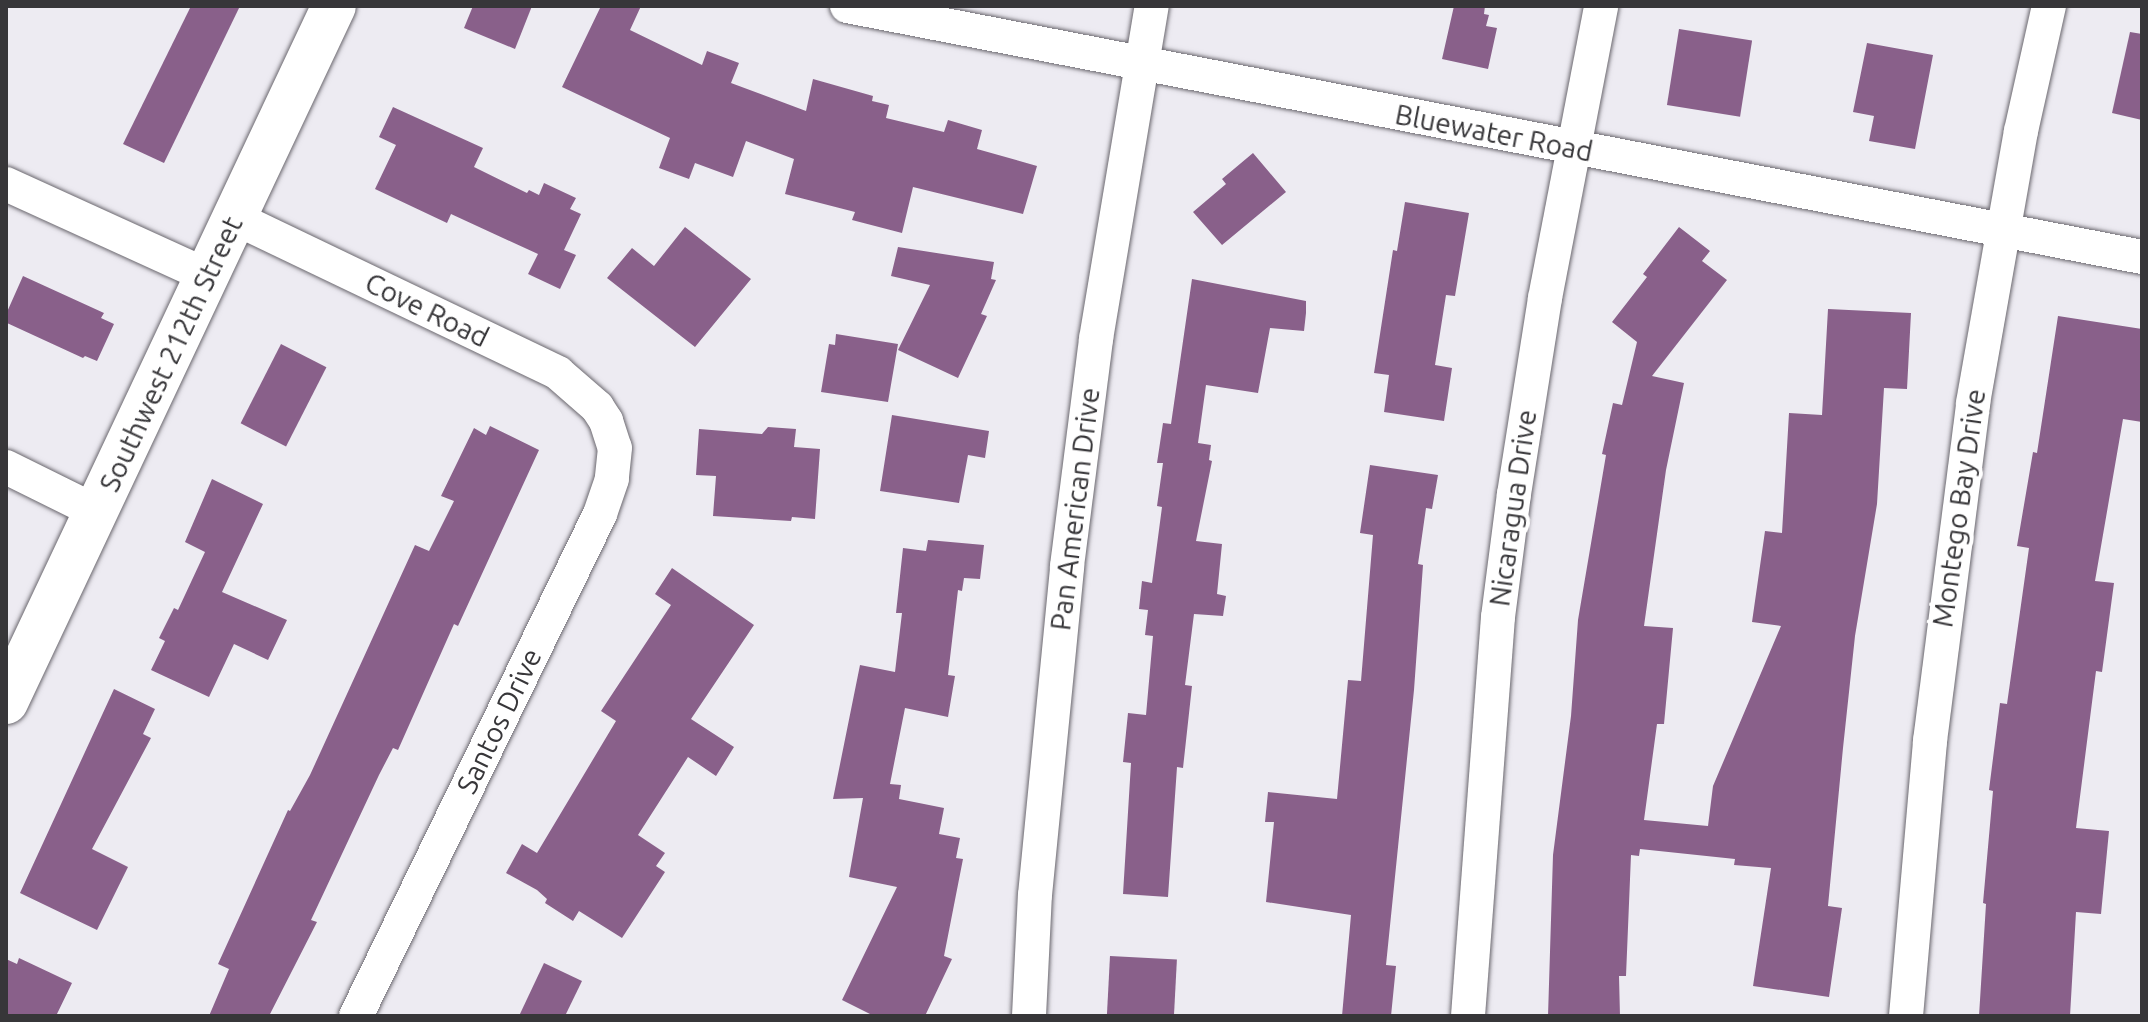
<!DOCTYPE html>
<style>
body{margin:0}
#map{position:relative;width:2148px;height:1022px;overflow:hidden;background:#edebf2;font-family:Ubuntu,sans-serif}
div>[style]{position:absolute}
.building>*{inset:0;background:#89608a;transform-origin:0 0}
.roads{filter:drop-shadow(0 0 2px #6a676e) drop-shadow(0 0 2px #6a676e)}
.minor>*{height:34px;margin:-17px;padding:0 17px;transform-origin:17px;border-radius:17px;background:#fff}
.tertiary>*{height:44px;margin:-22px;padding:0 22px;transform-origin:22px;border-radius:22px;background:#fff}
span{translate:-50% -50%;white-space:nowrap;text-align:center;line-height:1.15;-webkit-text-stroke:8px #fff;paint-order:stroke}
.street-label{font-size:28px;color:#373639}
.frame{position:absolute;inset:0;border:8px solid #373639;pointer-events:none}
</style>
<div id="map">
<div class="building">
<i style="clip-path:polygon(191px 6px,240px 6px,164px 163px,123px 144px)"></i>
<i style="clip-path:polygon(473px 6px,532px 6px,515px 49px,464px 28px)"></i>
<i style="clip-path:polygon(601px 6px,641px 6px,630px 30px,702px 65px,707px 51px,739px 63px,731px 83px,806px 111px,813px 79px,873px 96px,872px 101px,889px 105px,886px 118px,944px 132px,948px 120px,982px 130px,977px 149px,1037px 166px,1023px 214px,913px 187px,902px 233px,852px 220px,855px 212px,785px 194px,794px 159px,746px 141px,733px 177px,695px 163px,689px 179px,659px 168px,670px 138px,562px 87px)"></i>
<i style="clip-path:polygon(1454px 6px,1485px 6px,1484px 14px,1489px 15px,1486px 26px,1497px 28px,1488px 69px,1442px 59px)"></i>
<i style="left:1679px;top:29px;width:74px;height:77px;rotate:9deg"></i>
<i style="clip-path:polygon(2130px 32px,2142px 34px,2142px 120px,2112px 113px)"></i>
<i style="clip-path:polygon(1867px 43px,1933px 55px,1915px 149px,1869px 141px,1874px 116px,1853px 112px)"></i>
<i style="clip-path:polygon(393px 107px,483px 148px,474px 167px,527px 193px,529px 190px,539px 195px,544px 183px,576px 198px,570px 209px,581px 214px,564px 250px,576px 255px,560px 289px,528px 274px,538px 254px,451px 214px,447px 223px,375px 189px,396px 145px,379px 137px)"></i>
<i style="clip-path:polygon(1253px 153px,1286px 192px,1222px 245px,1193px 212px,1226px 184px,1222px 179px)"></i>
<i style="clip-path:polygon(1405px 202px,1469px 213px,1455px 296px,1446px 295px,1435px 365px,1452px 368px,1444px 421px,1384px 412px,1389px 375px,1374px 373px,1393px 250px,1397px 251px)"></i>
<i style="clip-path:polygon(685px 227px,751px 279px,695px 347px,607px 278px,632px 248px,654px 266px)"></i>
<i style="clip-path:polygon(1679px 227px,1710px 251px,1702px 261px,1727px 280px,1652px 376px,1684px 383px,1666px 470px,1644px 626px,1673px 628px,1664px 724px,1657px 724px,1644px 820px,1708px 826px,1713px 786px,1781px 626px,1752px 622px,1765px 531px,1782px 533px,1789px 413px,1822px 415px,1828px 309px,1911px 313px,1907px 389px,1884px 388px,1877px 504px,1855px 636px,1843px 748px,1828px 906px,1842px 908px,1829px 997px,1753px 986px,1771px 868px,1734px 865px,1735px 859px,1640px 849px,1639px 856px,1631px 855px,1626px 976px,1619px 976px,1620px 1016px,1548px 1016px,1553px 855px,1571px 716px,1578px 620px,1606px 455px,1602px 454px,1613px 403px,1622px 405px,1637px 342px,1612px 322px,1647px 277px,1643px 274px)"></i>
<i style="clip-path:polygon(898px 247px,994px 262px,991px 279px,996px 280px,981px 314px,987px 316px,958px 378px,898px 350px,930px 285px,891px 276px)"></i>
<i style="clip-path:polygon(23px 276px,104px 313px,101px 318px,114px 324px,97px 361px,85px 356px,83px 358px,7px 323px,7px 312px)"></i>
<i style="clip-path:polygon(1192px 279px,1306px 301px,1306px 313px,1304px 331px,1270px 328px,1258px 393px,1206px 385px,1198px 443px,1211px 445px,1209px 460px,1212px 461px,1196px 541px,1222px 544px,1217px 594px,1226px 596px,1223px 616px,1194px 614px,1185px 685px,1192px 686px,1183px 768px,1177px 767px,1168px 897px,1123px 894px,1131px 763px,1123px 762px,1128px 713px,1146px 715px,1153px 636px,1145px 635px,1148px 610px,1139px 609px,1142px 581px,1152px 583px,1162px 507px,1157px 506px,1163px 463px,1157px 463px,1163px 423px,1171px 424px)"></i>
<i style="clip-path:polygon(2058px 316px,2142px 329px,2142px 422px,2123px 419px,2095px 581px,2114px 583px,2102px 672px,2096px 671px,2076px 828px,2109px 831px,2101px 914px,2076px 912px,2070px 1016px,1979px 1016px,1986px 904px,1983px 903px,1993px 791px,1989px 790px,2000px 703px,2007px 704px,2029px 548px,2017px 546px,2033px 452px,2037px 453px)"></i>
<i style="clip-path:polygon(836px 334px,898px 344px,888px 402px,821px 392px,829px 344px,835px 345px)"></i>
<i style="left:281px;top:344px;width:51px;height:89px;rotate:27deg"></i>
<i style="clip-path:polygon(892px 415px,989px 431px,985px 458px,968px 455px,959px 503px,880px 491px)"></i>
<i style="clip-path:polygon(490px 426px,539px 450px,458px 626px,454px 624px,398px 750px,393px 748px,379px 775px,311px 920px,317px 922px,269px 1016px,209px 1016px,229px 969px,218px 964px,288px 810px,290px 811px,310px 775px,415px 545px,429px 551px,454px 501px,441px 496px,474px 428px,486px 435px)"></i>
<i style="clip-path:polygon(768px 427px,796px 429px,794px 447px,820px 449px,815px 519px,792px 517px,791px 521px,713px 516px,716px 476px,696px 475px,699px 429px,762px 434px)"></i>
<i style="clip-path:polygon(1370px 465px,1438px 475px,1432px 509px,1426px 508px,1418px 564px,1423px 565px,1414px 690px,1386px 965px,1396px 966px,1391px 1016px,1342px 1016px,1351px 915px,1266px 902px,1274px 822px,1265px 822px,1268px 792px,1337px 799px,1348px 680px,1361px 681px,1373px 535px,1360px 533px)"></i>
<i style="clip-path:polygon(212px 479px,263px 504px,222px 592px,287px 620px,268px 660px,234px 644px,209px 697px,151px 670px,165px 641px,159px 638px,174px 608px,178px 610px,205px 552px,185px 542px)"></i>
<i style="clip-path:polygon(928px 540px,984px 545px,980px 579px,964px 578px,962px 591px,958px 590px,948px 675px,955px 676px,948px 717px,905px 708px,890px 784px,901px 785px,899px 799px,944px 808px,939px 834px,960px 838px,956px 858px,963px 859px,944px 956px,952px 959px,925px 1016px,874px 1016px,842px 1000px,897px 887px,849px 877px,863px 798px,833px 799px,860px 665px,895px 672px,902px 613px,896px 613px,903px 548px,926px 551px)"></i>
<i style="clip-path:polygon(672px 568px,754px 625px,691px 719px,734px 747px,716px 776px,688px 757px,638px 835px,665px 853px,656px 866px,665px 872px,622px 938px,579px 911px,573px 921px,545px 903px,547px 899px,537px 890px,506px 873px,522px 844px,537px 853px,616px 721px,601px 711px,671px 605px,655px 594px)"></i>
<i style="clip-path:polygon(114px 689px,155px 709px,143px 734px,151px 738px,92px 849px,128px 867px,97px 930px,20px 893px)"></i>
<i style="left:1110px;top:956px;width:67px;height:60px;rotate:3deg"></i>
<i style="clip-path:polygon(19px 958px,72px 983px,56px 1016px,6px 1016px,6px 959px,17px 964px)"></i>
<i style="clip-path:polygon(544px 963px,582px 981px,565px 1016px,519px 1016px)"></i>
</div>
<div class="roads">
<div class="minor">
<i style="left:847px;top:6px;width:1319px;rotate:10.97deg"></i>
<i style="left:6px;top:184px;width:220px;rotate:24.5deg"></i>
<i style="left:235px;top:218px;width:358px;rotate:25.6deg"></i>
<i style="left:558px;top:373px;width:52px;rotate:41.1deg"></i>
<i style="left:597px;top:407px;width:17px;rotate:57deg"></i>
<i style="left:606px;top:421px;width:28px;rotate:72deg"></i>
<i style="left:615px;top:448px;width:31px;rotate:96deg"></i>
<i style="left:612px;top:479px;width:37px;rotate:109deg"></i>
<i style="left:600px;top:514px;width:558px;rotate:115.92deg"></i>
<i style="left:6px;top:467px;width:102px;rotate:26.3deg"></i>
<i style="left:1029px;top:1016px;width:121px;rotate:-87.2deg"></i>
<i style="left:1035px;top:895px;width:331px;rotate:-84.4deg"></i>
<i style="left:1067px;top:566px;width:229px;rotate:-82.7deg"></i>
<i style="left:1096px;top:339px;width:338px;rotate:-80.5deg"></i>
<i style="left:1468px;top:1016px;width:400px;rotate:-85.7deg"></i>
<i style="left:1498px;top:617px;width:124px;rotate:-82.6deg"></i>
<i style="left:1514px;top:494px;width:198px;rotate:-81deg"></i>
<i style="left:1545px;top:298px;width:297px;rotate:-79.1deg"></i>
<i style="left:1906px;top:1016px;width:276px;rotate:-85deg"></i>
<i style="left:1930px;top:741px;width:341px;rotate:-82.7deg"></i>
<i style="left:1973px;top:403px;width:276px;rotate:-80deg"></i>
<i style="left:2021px;top:131px;width:128px;rotate:-77.4deg"></i>
</div>
<div class="tertiary">
<i style="left:6px;top:702px;width:769px;rotate:-64.77deg"></i>
</div>
</div>
<div class="street-label">
<span style="left:1494px;top:133px;rotate:11deg">Bluewater Road</span>
<span style="left:427px;top:310px;rotate:26deg">Cove Road</span>
<span style="left:171px;top:354px;rotate:-65deg">Southwest 212th Street</span>
<span style="left:1513px;top:508px;rotate:-82deg">Nicaragua Drive</span>
<span style="left:1959px;top:508px;rotate:-82deg">Montego Bay Drive</span>
<span style="left:1075px;top:509px;rotate:-83deg">Pan American Drive</span>
<span style="left:499px;top:721px;rotate:-64deg">Santos Drive</span>
</div>
<div class="frame"></div>
</div>
